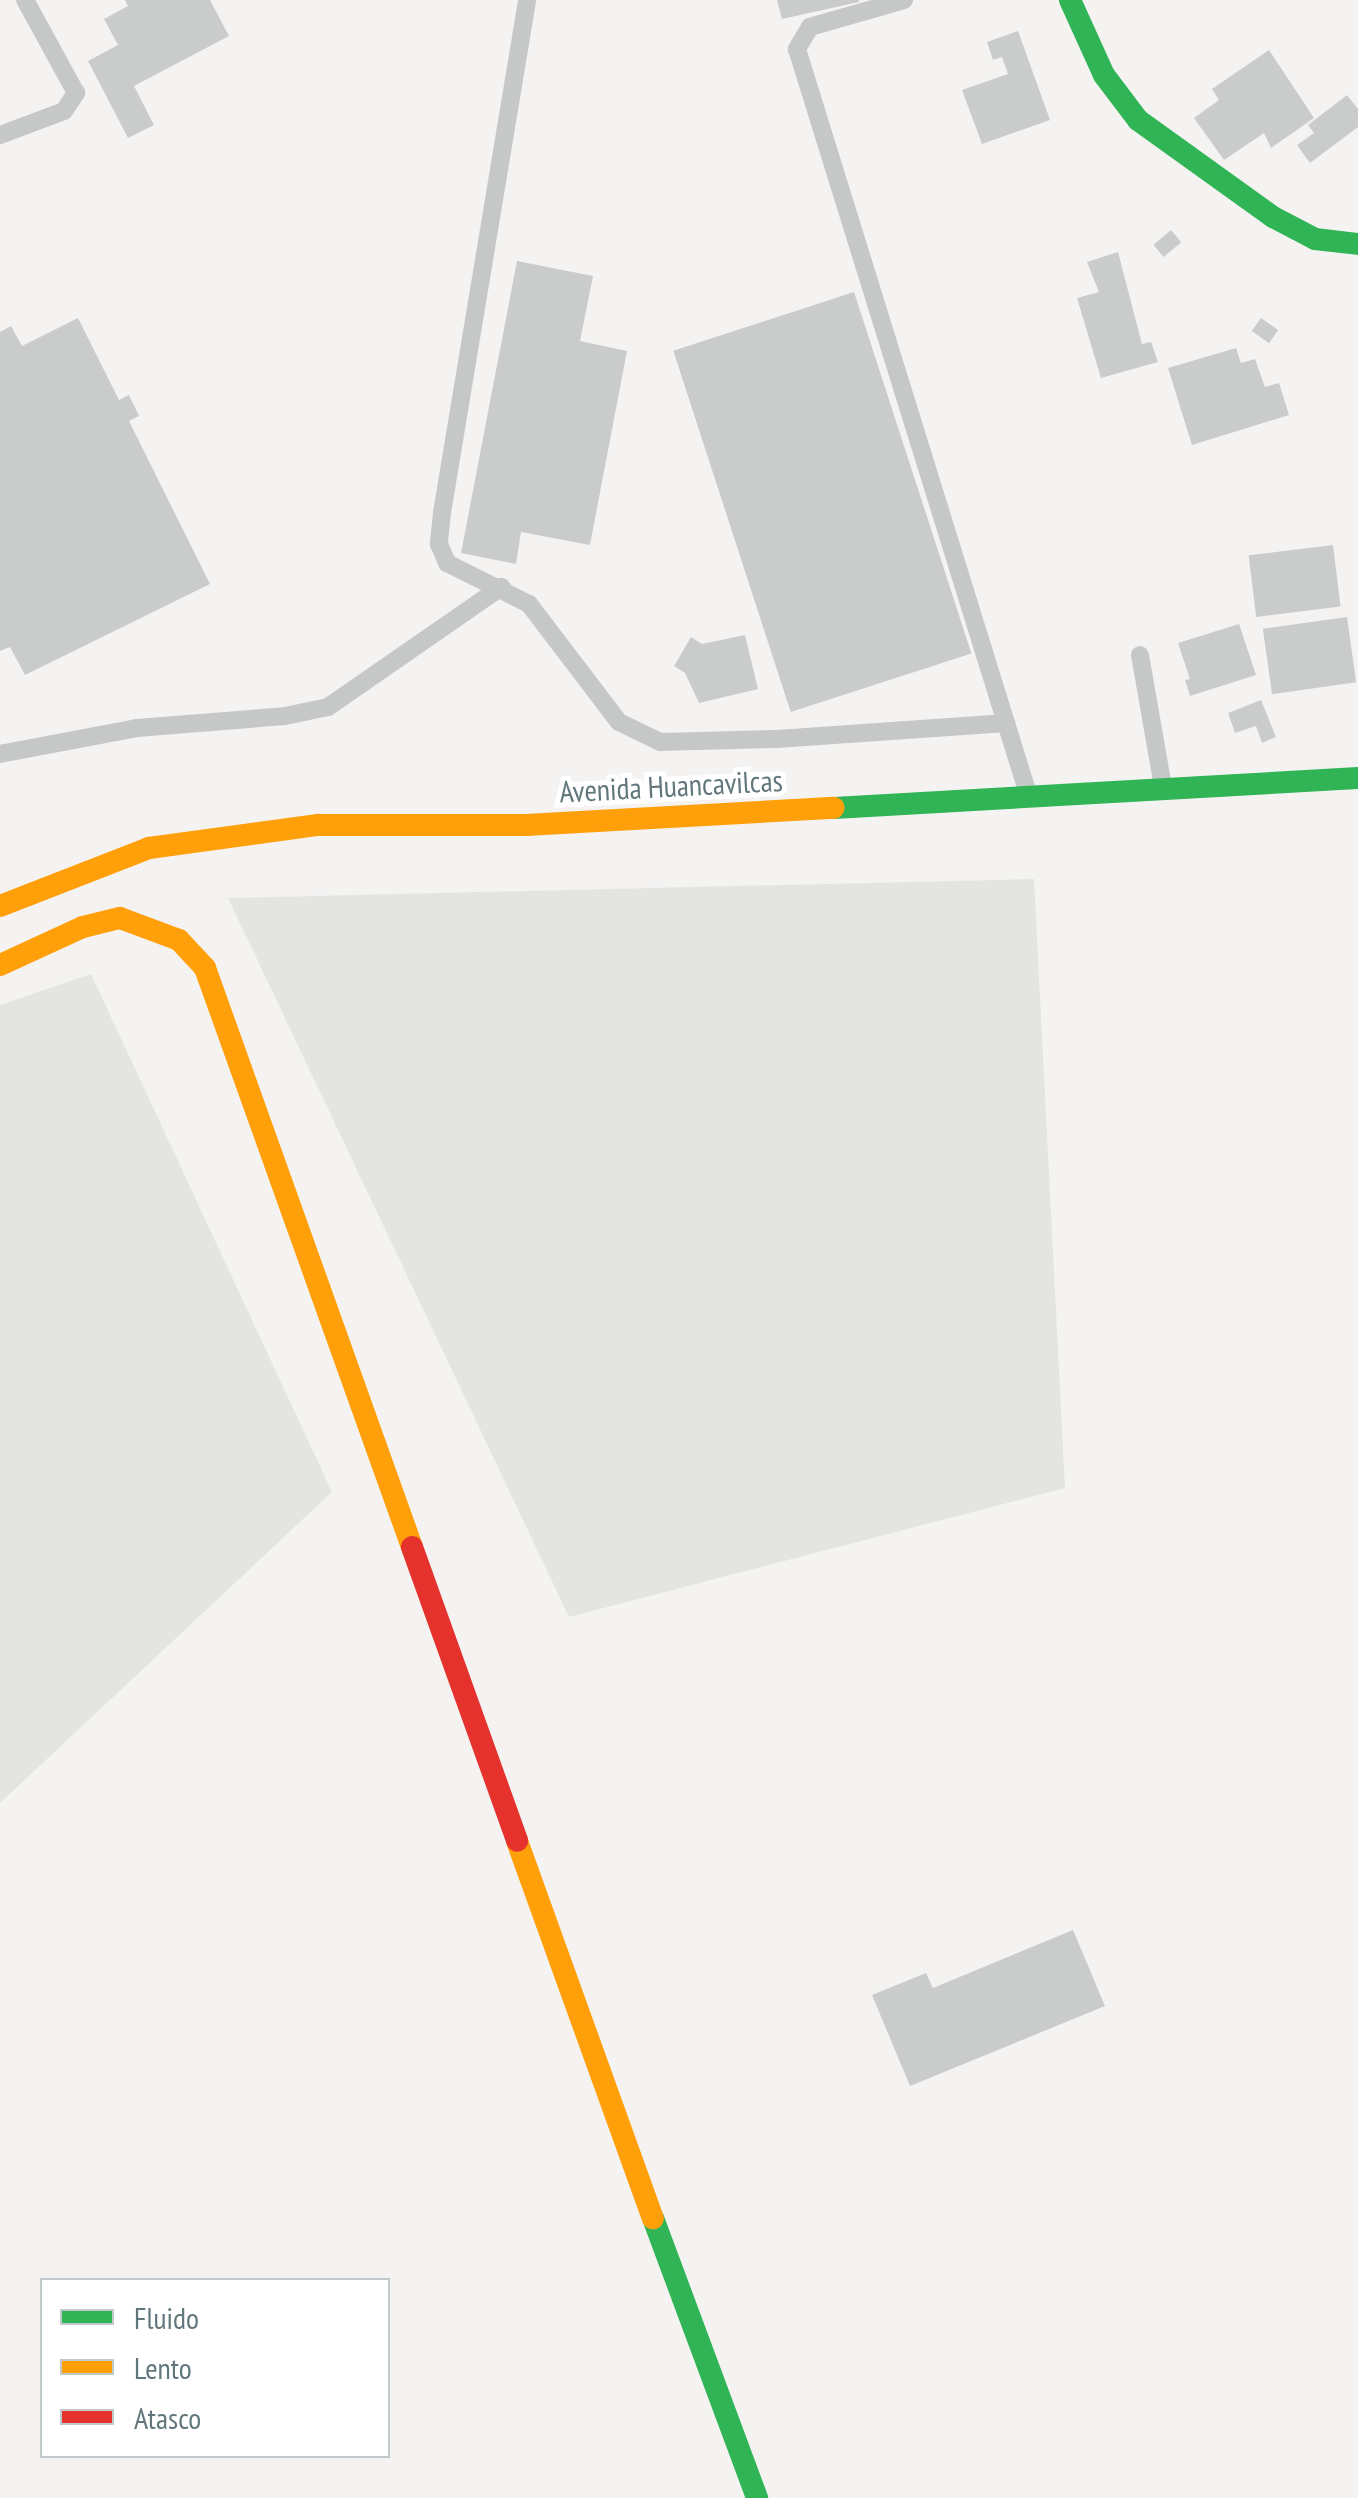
<!DOCTYPE html>
<style>
body{margin:0}
#map{position:relative;width:1358px;height:2498px;overflow:hidden;background:#f4f3f2;font-family:"PT Sans Narrow",sans-serif}
div>[style]{position:absolute}
.green>*{inset:0;background:#e4e5e0}
.building>*{inset:0;background:#cacccc;transform-origin:0 0}
.lane>*{height:18px;margin:-9px;padding:0 9px;transform-origin:9px;border-radius:9px;background:#c6c8c8}
.fast>*{height:22px;margin:-11px;padding:0 11px;transform-origin:11px;border-radius:11px;background:#30b455}
.slow>*{height:22px;margin:-11px;padding:0 11px;transform-origin:11px;border-radius:11px;background:#ff9f0a}
.jam>*{height:22px;margin:-11px;padding:0 11px;transform-origin:11px;border-radius:11px;background:#e5322d}
span{translate:-50% -50%;white-space:nowrap;text-align:center;line-height:1.15;-webkit-text-stroke:10px #fff;paint-order:stroke}
.street-label{font-size:30px;color:#61777c}
.legend{position:absolute;left:40px;top:2278px;width:350px;height:180px;box-sizing:border-box;background:#fff;border:2px solid #c0c9cb;margin:0;padding:12px 18px;list-style:none;font-size:30px;color:#61777c}
.legend li{display:flex;align-items:center;gap:20px;height:50px}
.legend b{width:50px;border:2px solid #c0c9cb}
</style>
<div id="map">
<div class="green">
<i style="clip-path:polygon(1034px 879px,1065px 1488px,569px 1617px,228px 898px)"></i>
<i style="clip-path:polygon(91px 974px,332px 1492px,0 1803px,0 1005px)"></i>
</div>
<div class="building">
<i style="clip-path:polygon(125px 0,210px 0,229px 36px,134px 86px,154px 125px,128px 138px,88px 61px,118px 45px,104px 19px,128px 6px)"></i>
<i style="clip-path:polygon(777px 0,859px 0,859px 2px,782px 19px)"></i>
<i style="clip-path:polygon(1018px 31px,1050px 120px,982px 144px,962px 90px,1008px 74px,1002px 57px,993px 60px,987px 42px)"></i>
<i style="clip-path:polygon(1269px 50px,1314px 118px,1271px 148px,1264px 133px,1224px 160px,1194px 118px,1219px 100px,1212px 89px)"></i>
<i style="clip-path:polygon(1347px 95px,1358px 109px,1358px 127px,1310px 163px,1297px 145px,1314px 133px,1308px 125px)"></i>
<i style="left:1171px;top:230px;width:16px;height:23px;rotate:50deg"></i>
<i style="clip-path:polygon(1118px 252px,1142px 344px,1151px 342px,1158px 362px,1101px 378px,1077px 298px,1099px 292px,1087px 262px)"></i>
<i style="clip-path:polygon(517px 261px,593px 276px,580px 341px,627px 351px,590px 545px,521px 532px,516px 564px,461px 553px)"></i>
<i style="left:854px;top:292px;width:380px;height:190px;rotate:72deg"></i>
<i style="clip-path:polygon(78px 318px,119px 400px,129px 395px,139px 416px,129px 421px,210px 584px,25px 675px,10px 647px,0 651px,0 332px,11px 326px,22px 346px)"></i>
<i style="left:1261px;top:318px;width:21px;height:16px;rotate:35deg"></i>
<i style="clip-path:polygon(1236px 348px,1241px 363px,1255px 359px,1265px 387px,1279px 383px,1289px 415px,1192px 445px,1168px 368px)"></i>
<i style="left:1333px;top:545px;width:62px;height:85px;rotate:83deg"></i>
<i style="left:1347px;top:617px;width:66px;height:85px;rotate:82deg"></i>
<i style="clip-path:polygon(1239px 624px,1256px 675px,1190px 696px,1185px 680px,1190px 679px,1178px 643px)"></i>
<i style="clip-path:polygon(745px 635px,758px 689px,699px 703px,685px 673px,674px 666px,691px 637px,702px 644px)"></i>
<i style="clip-path:polygon(1261px 700px,1276px 737px,1262px 743px,1256px 726px,1235px 733px,1228px 713px)"></i>
<i style="clip-path:polygon(1073px 1930px,1105px 2006px,910px 2086px,872px 1995px,926px 1973px,933px 1988px)"></i>
</div>
<div class="lane">
<i style="left:904px;top:0;width:98px;rotate:164deg"></i>
<i style="left:810px;top:27px;width:26px;rotate:121deg"></i>
<i style="left:797px;top:49px;width:780px;rotate:72.77deg"></i>
<i style="left:527px;top:1px;width:519px;rotate:99.43deg"></i>
<i style="left:442px;top:513px;width:31px;rotate:96deg"></i>
<i style="left:439px;top:544px;width:21px;rotate:67deg"></i>
<i style="left:447px;top:563px;width:92px;rotate:26.6deg"></i>
<i style="left:529px;top:604px;width:148px;rotate:52.7deg"></i>
<i style="left:619px;top:722px;width:46px;rotate:26deg"></i>
<i style="left:660px;top:742px;width:117px;rotate:-1.5deg"></i>
<i style="left:777px;top:739px;width:230px;rotate:-4deg"></i>
<i style="left:0;top:135px;width:68px;rotate:-20.6deg"></i>
<i style="left:64px;top:111px;width:22px;rotate:-56deg"></i>
<i style="left:76px;top:93px;width:106px;rotate:-118.7deg"></i>
<i style="left:1140px;top:655px;width:134px;rotate:80.1deg"></i>
<i style="left:0;top:754px;width:139px;rotate:-10.7deg"></i>
<i style="left:137px;top:728px;width:148px;rotate:-4.6deg"></i>
<i style="left:285px;top:716px;width:44px;rotate:-11.8deg"></i>
<i style="left:328px;top:707px;width:211px;rotate:-34.7deg"></i>
</div>
<div class="fast">
<i style="left:1070px;top:0;width:82px;rotate:65.6deg"></i>
<i style="left:1104px;top:75px;width:56px;rotate:52.9deg"></i>
<i style="left:1138px;top:120px;width:166px;rotate:35.7deg"></i>
<i style="left:1273px;top:217px;width:47px;rotate:27.6deg"></i>
<i style="left:1315px;top:239px;width:43px;rotate:6.6deg"></i>
<i style="left:834px;top:808px;width:525px;rotate:-3.28deg"></i>
<i style="left:653px;top:2218px;width:299px;rotate:69.6deg"></i>
</div>
<div class="slow">
<i style="left:0;top:906px;width:160px;rotate:-21.3deg"></i>
<i style="left:149px;top:848px;width:171px;rotate:-7.8deg"></i>
<i style="left:318px;top:825px;width:208px"></i>
<i style="left:526px;top:825px;width:308px;rotate:-3.2deg"></i>
<i style="left:0;top:965px;width:91px;rotate:-24.6deg"></i>
<i style="left:83px;top:927px;width:38px;rotate:-14deg"></i>
<i style="left:120px;top:918px;width:63px;rotate:20.4deg"></i>
<i style="left:179px;top:940px;width:38px;rotate:47deg"></i>
<i style="left:205px;top:968px;width:615px;rotate:70.33deg"></i>
<i style="left:517px;top:1841px;width:401px;rotate:70.2deg"></i>
</div>
<div class="jam">
<i style="left:412px;top:1547px;width:312px;rotate:70.3deg"></i>
</div>
<div class="street-label">
<span style="left:671px;top:786px;rotate:-3deg">Avenida Huancavilcas</span>
</div>
<ul class="legend">
<li><b style="height:12px;background:#30b455"></b>Fluido</li>
<li><b style="height:12px;background:#ff9f0a"></b>Lento</li>
<li><b style="height:12px;background:#e5322d"></b>Atasco</li>
</ul>
</div>
